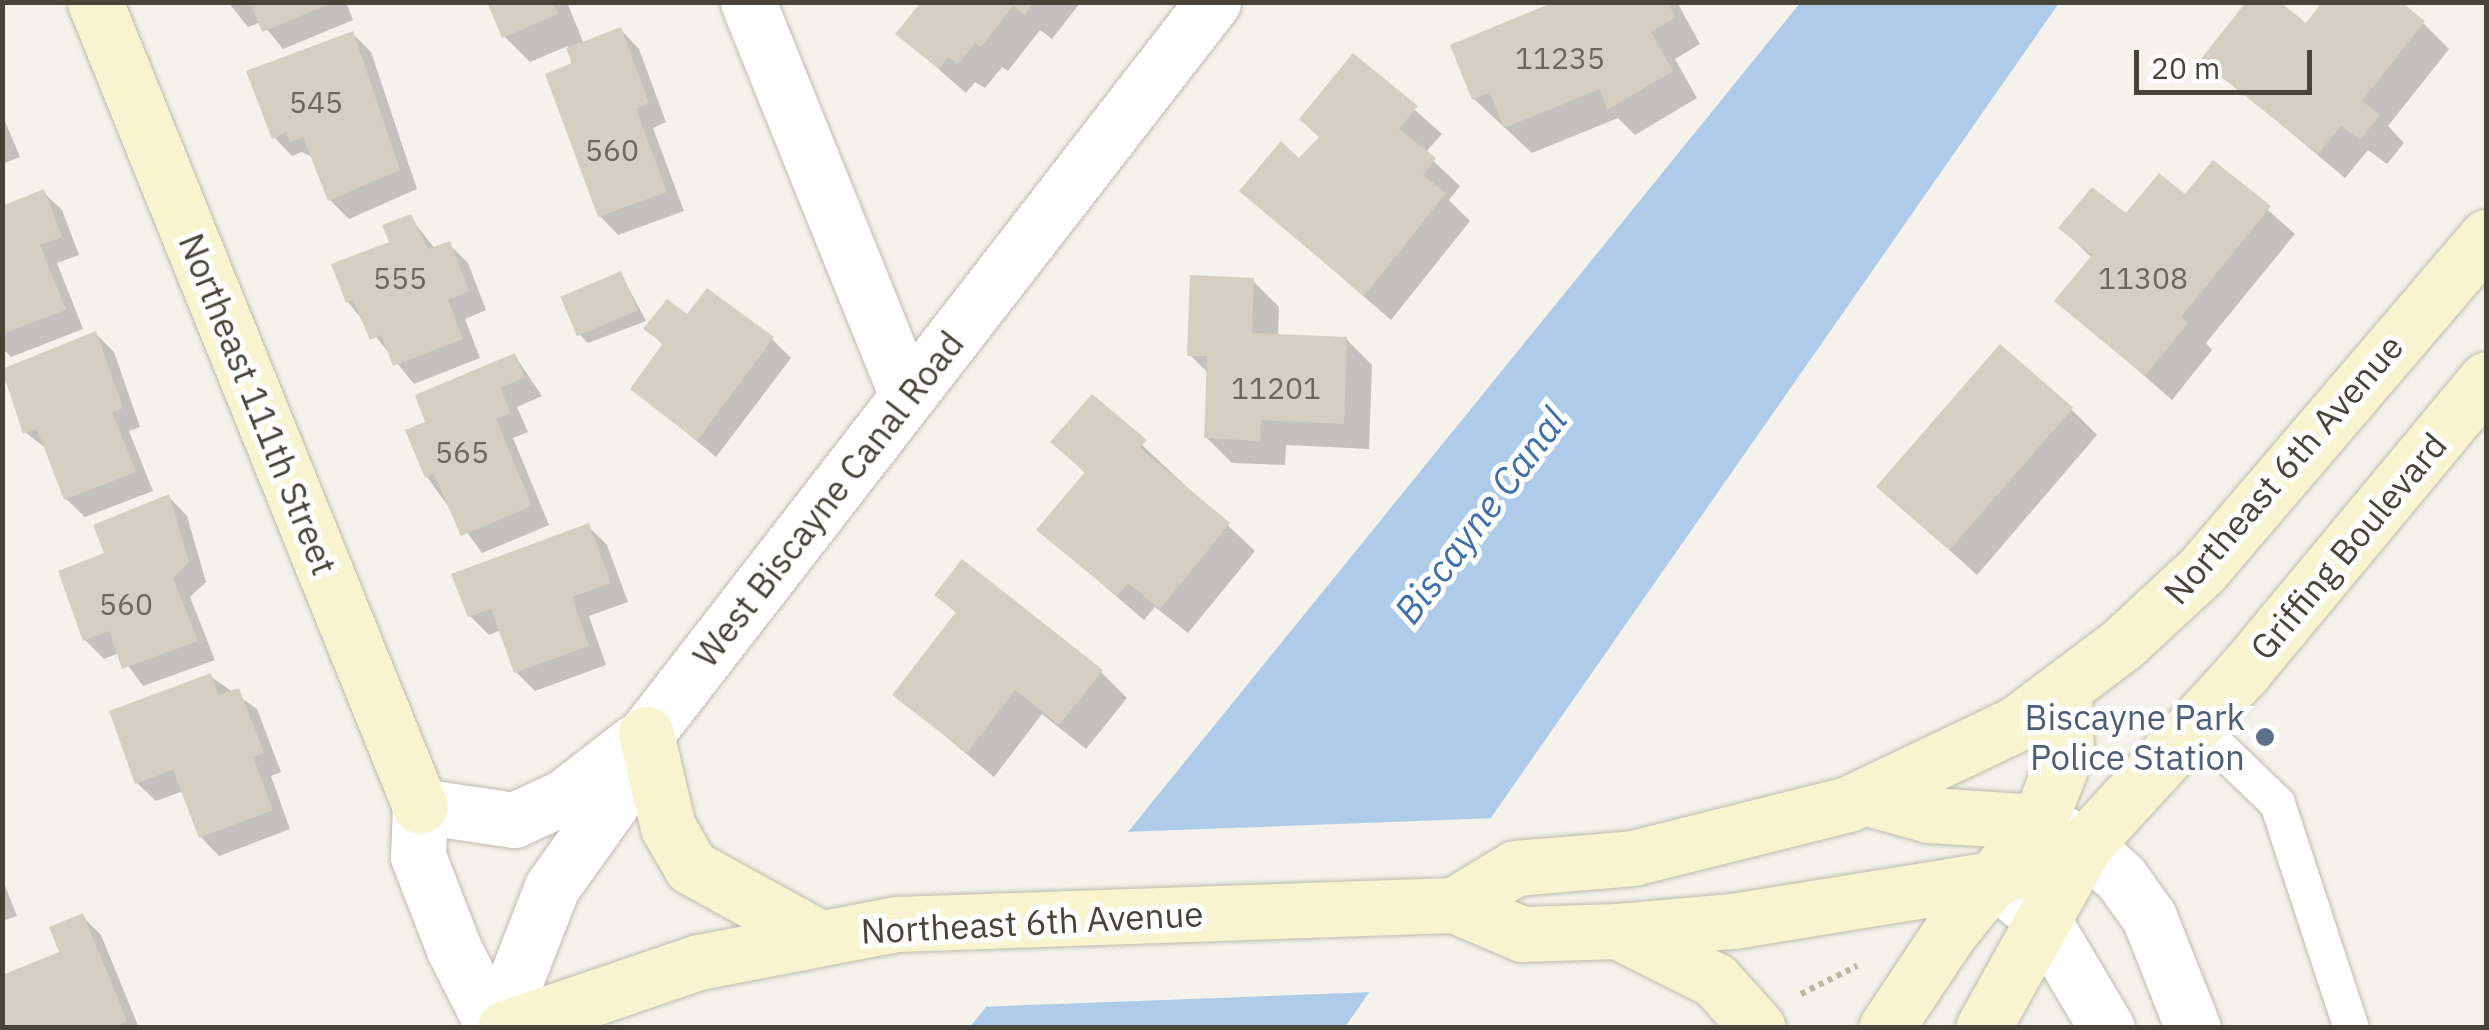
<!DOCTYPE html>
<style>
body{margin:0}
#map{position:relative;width:2489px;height:1030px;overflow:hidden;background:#f4f2eb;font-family:"IBM Plex Sans",sans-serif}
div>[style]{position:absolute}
.water>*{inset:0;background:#aecbea}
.pier>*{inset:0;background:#f4f2eb}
.shadow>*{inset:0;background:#0003}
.building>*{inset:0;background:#d4cfc2;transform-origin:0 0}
.path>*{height:6px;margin-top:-3px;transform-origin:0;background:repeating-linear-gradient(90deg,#bfb8a1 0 5px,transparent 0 10px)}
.roads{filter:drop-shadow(0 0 2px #bfbbae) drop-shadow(0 0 2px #bfbbae)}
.lane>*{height:35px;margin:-17.5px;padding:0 17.5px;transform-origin:17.5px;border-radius:17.5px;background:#fff}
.street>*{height:55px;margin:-27.5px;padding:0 27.5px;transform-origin:27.5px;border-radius:27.5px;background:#fff}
.secondary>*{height:55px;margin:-27.5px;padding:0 27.5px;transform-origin:27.5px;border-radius:27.5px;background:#f9f4d0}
.dots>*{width:28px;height:28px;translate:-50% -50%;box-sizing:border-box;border:5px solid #fff;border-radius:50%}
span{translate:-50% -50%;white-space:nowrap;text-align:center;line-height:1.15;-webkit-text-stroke:10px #fff;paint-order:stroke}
.number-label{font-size:30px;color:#6b675c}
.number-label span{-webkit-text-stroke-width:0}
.street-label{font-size:35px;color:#48443a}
.service-label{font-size:35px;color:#4e5e75}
.right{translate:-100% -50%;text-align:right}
.water-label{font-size:38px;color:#3d6fa9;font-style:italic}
.frame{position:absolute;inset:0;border:5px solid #48443a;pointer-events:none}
.scale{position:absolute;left:2134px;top:50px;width:178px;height:45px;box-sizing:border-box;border:5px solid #48443a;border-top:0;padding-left:12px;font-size:30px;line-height:35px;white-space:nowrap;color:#48443a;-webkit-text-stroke:8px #fff;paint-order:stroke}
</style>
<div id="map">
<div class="water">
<i style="clip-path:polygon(1800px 3px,2059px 3px,1345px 1027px,969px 1028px)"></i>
</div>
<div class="pier">
<i style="clip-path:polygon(1496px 818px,1375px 992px,979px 1007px,1122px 832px)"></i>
</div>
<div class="shadow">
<i style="clip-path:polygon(228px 2px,346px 2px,353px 20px,283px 49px,261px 22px,248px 27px)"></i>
<i style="clip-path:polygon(490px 2px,567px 2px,584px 44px,621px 30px,639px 49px,666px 122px,653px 128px,684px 211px,618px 235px,600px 216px,568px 46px,530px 62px,504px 36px)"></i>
<i style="clip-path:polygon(916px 2px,1080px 2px,1080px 3px,1052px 39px,1040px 30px,1008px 71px,1002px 67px,985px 88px,975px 82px,966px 93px,898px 34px,921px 7px)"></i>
<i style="clip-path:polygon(1559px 2px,1677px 2px,1700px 44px,1675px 59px,1697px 98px,1635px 135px,1618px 118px,1532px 153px,1474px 99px)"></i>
<i style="clip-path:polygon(2423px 23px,2449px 49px,2388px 126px,2404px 143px,2387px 164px,2368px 150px,2345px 178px,2204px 60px,2306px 27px)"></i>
<i style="clip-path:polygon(353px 34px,371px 52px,417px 189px,349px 219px,330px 200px,314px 158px,302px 152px,292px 156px,274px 137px)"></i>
<i style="clip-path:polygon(1354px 56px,1442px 134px,1425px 153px,1460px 186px,1449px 200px,1470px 221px,1391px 320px,1242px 191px,1299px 162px,1322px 138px)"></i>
<i style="clip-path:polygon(2px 114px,20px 157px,2px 164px)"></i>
<i style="clip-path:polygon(2214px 163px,2295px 234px,2206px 343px,2212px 350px,2172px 400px,2058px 301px,2092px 258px,2061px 228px,2186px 198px)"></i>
<i style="clip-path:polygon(43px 192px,62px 210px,79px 255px,57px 263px,83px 329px,11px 357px,2px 348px,2px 208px)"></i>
<i style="clip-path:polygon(410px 217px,435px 249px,449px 244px,468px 263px,486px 310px,465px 319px,480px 358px,414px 384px,348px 302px)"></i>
<i style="clip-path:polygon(621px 274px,646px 321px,588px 343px,579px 334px)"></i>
<i style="clip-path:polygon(1253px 281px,1279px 307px,1278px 337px,1346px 339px,1372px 365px,1369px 449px,1286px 445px,1285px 465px,1232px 463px,1206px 437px,1209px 374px,1190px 355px)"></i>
<i style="clip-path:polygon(687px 318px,772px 339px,791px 358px,716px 457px,633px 388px,664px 346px,647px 329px)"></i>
<i style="clip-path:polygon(96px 334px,114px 352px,140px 427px,129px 431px,153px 491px,85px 517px,66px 499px,48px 450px,25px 432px,2px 371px)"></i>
<i style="clip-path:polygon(515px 356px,542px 396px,517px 407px,528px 432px,513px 438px,549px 525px,482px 553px,427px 477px,428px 423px)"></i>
<i style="clip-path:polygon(1092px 398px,1255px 551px,1188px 633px,1155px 607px,1144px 620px,1039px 530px,1086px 474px,1053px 442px)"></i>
<i style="clip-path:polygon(2072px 410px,2097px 435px,1977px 575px,1879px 486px)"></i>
<i style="clip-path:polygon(169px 497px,187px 516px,206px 582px,190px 597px,215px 660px,143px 686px,119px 653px,104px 659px,85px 640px,107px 554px)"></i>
<i style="clip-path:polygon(588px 526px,607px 545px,628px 602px,589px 616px,606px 665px,535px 691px,516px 672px,501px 630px,489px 635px,470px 616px)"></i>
<i style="clip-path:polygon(938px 595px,1101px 672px,1127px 698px,1086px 749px,1042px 714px,994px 777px,896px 695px,958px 615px)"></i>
<i style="clip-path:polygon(210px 676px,257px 709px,281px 772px,271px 776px,290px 829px,219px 856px,201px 837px,183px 791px,156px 801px,137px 783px)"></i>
<i style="clip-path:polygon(2px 878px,17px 916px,2px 921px)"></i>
<i style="clip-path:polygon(82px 916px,101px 935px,139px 1028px,2px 1028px,63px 953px)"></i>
</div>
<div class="building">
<i style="clip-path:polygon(250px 2px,332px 2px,332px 3px,262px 32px)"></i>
<i style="clip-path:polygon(487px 2px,553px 2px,558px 14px,502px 38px)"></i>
<i style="clip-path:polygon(921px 2px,1034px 2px,1025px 15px,1013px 6px,981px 47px,975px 43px,958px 64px,948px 57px,939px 69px,895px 34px)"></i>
<i style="clip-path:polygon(1554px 2px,1667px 2px,1676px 17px,1651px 32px,1673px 71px,1607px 110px,1600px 89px,1504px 128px,1490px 92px,1472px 100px,1450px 45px)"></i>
<i style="clip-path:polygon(2246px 2px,2280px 2px,2306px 23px,2322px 2px,2401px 2px,2425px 21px,2362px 101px,2380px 115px,2360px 140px,2341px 126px,2318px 154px,2200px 60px)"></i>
<i style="clip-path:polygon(621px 27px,649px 103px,636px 109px,667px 192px,598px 217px,545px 74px,572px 63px,566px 48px)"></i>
<i style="clip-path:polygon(353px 31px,400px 170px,328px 201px,303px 137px,290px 142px,286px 132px,272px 139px,246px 71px)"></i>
<i style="clip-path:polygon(1353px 53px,1418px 106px,1399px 129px,1436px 158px,1423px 175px,1446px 193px,1364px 296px,1239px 191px,1281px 141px,1299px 158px,1319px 137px,1299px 119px)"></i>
<i style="clip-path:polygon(2213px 160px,2271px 206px,2181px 317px,2188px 323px,2145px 376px,2054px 301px,2092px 255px,2058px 228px,2092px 187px,2126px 213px,2159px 173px,2185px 194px)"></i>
<i style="clip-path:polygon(44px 189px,62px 237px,40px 245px,66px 310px,2px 334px,2px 206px)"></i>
<i style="clip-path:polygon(411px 214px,428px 249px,450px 241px,469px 291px,448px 300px,463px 339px,393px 366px,381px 335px,370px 340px,353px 300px,346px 303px,331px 264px,389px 242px,382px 225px)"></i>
<i style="left:621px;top:271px;width:43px;height:66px;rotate:67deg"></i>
<i style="clip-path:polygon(1190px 275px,1254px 278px,1252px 333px,1347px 337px,1344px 424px,1261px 420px,1260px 441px,1204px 438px,1207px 356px,1187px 356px)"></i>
<i style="clip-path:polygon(707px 288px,774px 337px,697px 441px,630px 389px,663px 343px,643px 329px,667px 299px,687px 314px)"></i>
<i style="clip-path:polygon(96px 331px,123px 408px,112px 412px,136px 472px,64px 500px,37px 429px,23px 434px,2px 369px)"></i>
<i style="left:2000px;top:344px;width:97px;height:189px;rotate:41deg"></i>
<i style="clip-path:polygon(515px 353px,525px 378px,500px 388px,511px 413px,496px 419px,532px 506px,461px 536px,434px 474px,425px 478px,405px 430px,425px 422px,415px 395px)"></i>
<i style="clip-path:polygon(1092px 394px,1147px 440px,1140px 448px,1230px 523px,1160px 609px,1128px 583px,1117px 596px,1036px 530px,1085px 472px,1050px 442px)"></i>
<i style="clip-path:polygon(169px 494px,189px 562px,173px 578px,198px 641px,122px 669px,109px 631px,83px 641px,58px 571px,104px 553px,93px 525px)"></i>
<i style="clip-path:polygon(589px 523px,611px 583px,572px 597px,589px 646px,514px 673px,491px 609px,468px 617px,451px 574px)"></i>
<i style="clip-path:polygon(962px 559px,1103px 670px,1059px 725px,1015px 690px,967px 753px,892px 695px,956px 612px,934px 595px)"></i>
<i style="clip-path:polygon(211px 673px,218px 695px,239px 688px,264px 753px,253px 757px,273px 810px,199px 838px,173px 770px,135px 784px,109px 711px)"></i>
<i style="clip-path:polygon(83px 913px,127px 1021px,112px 1028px,2px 1028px,2px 975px,59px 952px,49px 927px)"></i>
</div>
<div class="path">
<i style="left:1801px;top:994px;width:63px;rotate:-26.6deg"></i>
</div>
<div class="roads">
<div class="lane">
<i style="left:2196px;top:725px;width:112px;rotate:43.9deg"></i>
<i style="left:2277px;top:803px;width:237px;rotate:71.8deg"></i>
</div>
<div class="street">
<i style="left:748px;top:2px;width:425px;rotate:68deg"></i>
<i style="left:2044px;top:824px;width:46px;rotate:27.1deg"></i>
<i style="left:2085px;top:845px;width:49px;rotate:42.5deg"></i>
<i style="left:2121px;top:878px;width:48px;rotate:54.3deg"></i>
<i style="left:2149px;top:917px;width:119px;rotate:68.4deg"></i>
<i style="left:1993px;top:879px;width:61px;rotate:38.4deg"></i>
<i style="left:2041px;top:917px;width:129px;rotate:59.3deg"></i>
<i style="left:494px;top:1028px;width:89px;rotate:-116.9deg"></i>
<i style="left:454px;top:949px;width:100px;rotate:-111.2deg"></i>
<i style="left:418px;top:856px;width:50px;rotate:-87.7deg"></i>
<i style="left:420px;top:806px;width:95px;rotate:8.5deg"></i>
<i style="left:514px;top:820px;width:55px;rotate:-24.7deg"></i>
<i style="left:564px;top:797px;width:90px;rotate:-37.8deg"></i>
<i style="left:497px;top:1028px;width:151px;rotate:-68.7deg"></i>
<i style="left:552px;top:887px;width:115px;rotate:-54.5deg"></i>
<i style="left:619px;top:793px;width:65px;rotate:-65.4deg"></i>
<i style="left:646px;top:734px;width:926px;rotate:-52.24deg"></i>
</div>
<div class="secondary">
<i style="left:95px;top:2px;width:867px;rotate:67.99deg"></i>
<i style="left:646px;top:734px;width:96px;rotate:76.7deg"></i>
<i style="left:668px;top:827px;width:46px;rotate:60.1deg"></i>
<i style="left:691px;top:867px;width:145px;rotate:28.9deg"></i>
<i style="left:1864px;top:797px;width:67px;rotate:15.5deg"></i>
<i style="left:1929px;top:815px;width:110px;rotate:3.6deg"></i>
<i style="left:1454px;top:905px;width:71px;rotate:-31.2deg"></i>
<i style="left:1515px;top:868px;width:118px;rotate:-4.8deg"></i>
<i style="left:1633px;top:858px;width:222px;rotate:-14.1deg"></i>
<i style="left:1848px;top:804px;width:186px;rotate:-25.5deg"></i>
<i style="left:2016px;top:724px;width:131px;rotate:-37deg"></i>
<i style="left:2121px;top:645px;width:110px;rotate:-42.8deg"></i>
<i style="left:2202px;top:570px;width:438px;rotate:-49.5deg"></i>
<i style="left:1625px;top:935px;width:101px;rotate:26.6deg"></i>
<i style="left:1715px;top:980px;width:64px;rotate:48.1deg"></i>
<i style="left:505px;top:1028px;width:205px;rotate:-18.8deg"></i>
<i style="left:699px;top:962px;width:201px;rotate:-10.9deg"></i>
<i style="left:896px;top:924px;width:558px;rotate:-1.95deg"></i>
<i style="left:1454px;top:905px;width:74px;rotate:23.1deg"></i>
<i style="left:1522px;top:934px;width:96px;rotate:-1.8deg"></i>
<i style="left:1618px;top:931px;width:115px;rotate:-5deg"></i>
<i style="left:1733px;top:921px;width:263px;rotate:-9.2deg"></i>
<i style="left:1993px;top:879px;width:98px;rotate:-20.3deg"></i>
<i style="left:2085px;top:845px;width:236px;rotate:-47.6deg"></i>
<i style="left:2244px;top:671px;width:379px;rotate:-50.3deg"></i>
<i style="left:1886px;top:1028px;width:115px;rotate:-56.3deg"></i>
<i style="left:1950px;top:932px;width:141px;rotate:-51deg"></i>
<i style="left:2039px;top:822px;width:74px;rotate:-68.6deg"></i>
<i style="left:2066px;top:753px;width:62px;rotate:-91.8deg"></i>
<i style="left:1983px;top:1028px;width:210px;rotate:-60.9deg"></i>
</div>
</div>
<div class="dots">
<i style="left:2265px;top:737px;background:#5c6f8a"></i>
</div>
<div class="number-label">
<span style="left:1560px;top:58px">11235</span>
<span style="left:316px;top:102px">545</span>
<span style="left:612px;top:150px">560</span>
<span style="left:400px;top:278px">555</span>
<span style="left:2143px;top:278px">11308</span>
<span style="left:1276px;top:388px">11201</span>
<span style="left:462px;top:452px">565</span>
<span style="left:126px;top:604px">560</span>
</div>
<div class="street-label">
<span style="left:258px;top:404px;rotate:68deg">Northeast 111th Street</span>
<span style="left:2283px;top:469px;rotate:-49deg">Northeast 6th Avenue</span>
<span style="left:828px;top:499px;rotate:-52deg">West Biscayne Canal Road</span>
<span style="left:2348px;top:546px;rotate:-50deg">Griffing Boulevard</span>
<span style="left:1032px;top:922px;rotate:-3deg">Northeast 6th Avenue</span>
</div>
<div class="service-label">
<span class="right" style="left:2245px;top:737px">Biscayne Park<br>Police Station</span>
</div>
<div class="water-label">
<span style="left:1480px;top:515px;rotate:-53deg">Biscayne Canal</span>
</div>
<div class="frame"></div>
<div class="scale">20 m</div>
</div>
